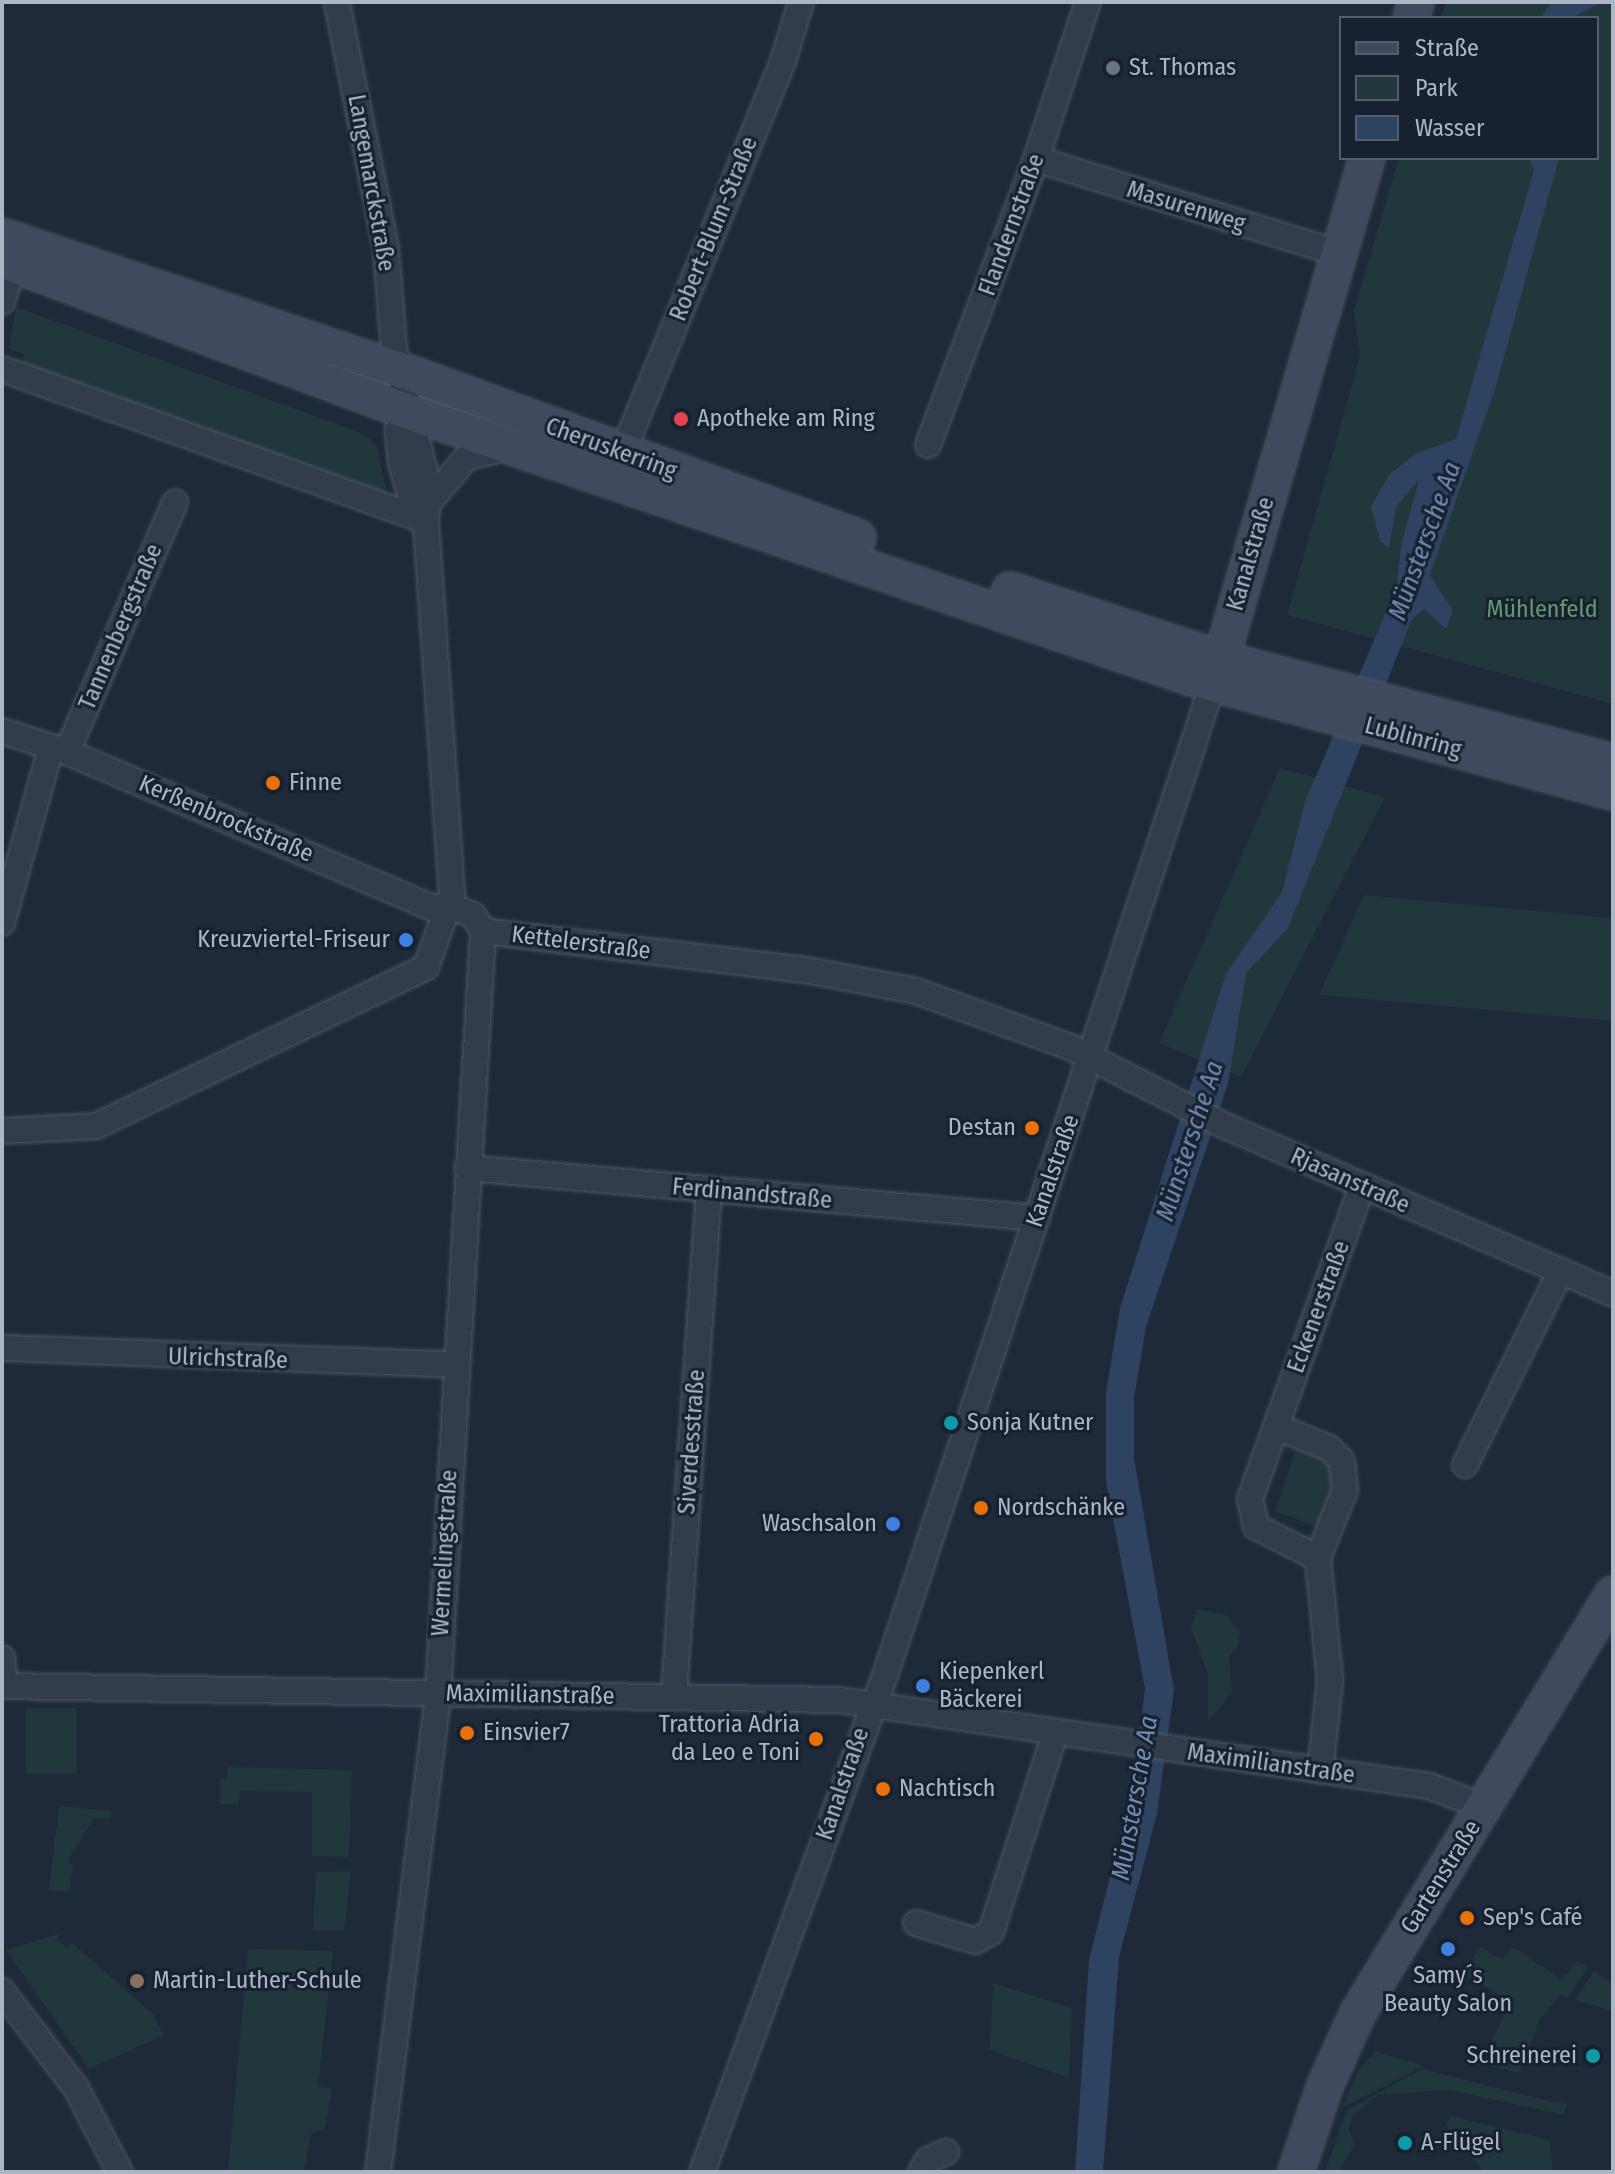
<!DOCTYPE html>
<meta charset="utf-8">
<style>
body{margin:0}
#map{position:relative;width:1615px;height:2174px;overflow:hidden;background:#1e293a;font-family:"Fira Sans Condensed",sans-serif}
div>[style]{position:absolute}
.green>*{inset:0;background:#20373b;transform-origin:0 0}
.water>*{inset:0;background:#2e4261}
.roads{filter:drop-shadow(0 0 2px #4d5665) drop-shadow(0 0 2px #4d5665)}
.street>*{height:24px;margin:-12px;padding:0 12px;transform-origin:12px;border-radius:12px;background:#323c4a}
.secondary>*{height:34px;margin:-17px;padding:0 17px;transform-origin:17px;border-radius:17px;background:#404a5e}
.dots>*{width:22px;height:22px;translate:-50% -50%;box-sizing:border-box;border:4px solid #18212f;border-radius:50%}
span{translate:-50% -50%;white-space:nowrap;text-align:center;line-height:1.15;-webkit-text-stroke:6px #18212f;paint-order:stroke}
.poi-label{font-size:24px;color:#adb6c7}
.left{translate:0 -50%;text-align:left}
.right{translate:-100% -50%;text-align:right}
.street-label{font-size:24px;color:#adb6c7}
.park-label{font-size:24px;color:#629a70}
.water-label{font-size:26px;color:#728bb2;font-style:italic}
.frame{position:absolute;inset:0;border:4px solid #adb6c7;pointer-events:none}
.legend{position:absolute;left:1339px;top:16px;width:260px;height:144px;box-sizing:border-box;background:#18212f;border:2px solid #545d6c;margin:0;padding:10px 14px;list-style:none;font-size:24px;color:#adb6c7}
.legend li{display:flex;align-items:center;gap:16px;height:40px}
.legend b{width:40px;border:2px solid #545d6c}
</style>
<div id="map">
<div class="green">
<i style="clip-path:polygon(1446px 2px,1613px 2px,1613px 704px,1287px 615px,1360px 356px,1354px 311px,1399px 158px,1597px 158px,1597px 18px,1441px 18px)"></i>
<i style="clip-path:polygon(16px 307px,364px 434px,377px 446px,387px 494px,20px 366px,24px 355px,9px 348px)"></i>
<i style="clip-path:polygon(1280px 768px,1385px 797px,1241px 1077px,1159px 1043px)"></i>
<i style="clip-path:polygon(1364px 895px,1613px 918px,1613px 1021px,1319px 995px)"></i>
<i style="clip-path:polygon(1282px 1436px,1316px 1449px,1339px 1474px,1317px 1544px,1311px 1542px,1316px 1526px,1275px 1511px,1296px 1449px,1279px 1443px)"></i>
<i style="clip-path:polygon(1197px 1609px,1226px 1615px,1240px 1632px,1238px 1646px,1229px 1657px,1232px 1693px,1208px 1722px,1208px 1674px,1191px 1628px)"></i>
<i style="left:26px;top:1708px;width:51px;height:66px"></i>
<i style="clip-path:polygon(227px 1767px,352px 1770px,349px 1857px,312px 1856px,312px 1792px,241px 1791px,238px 1805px,220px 1804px,220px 1778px,227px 1778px)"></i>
<i style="clip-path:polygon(59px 1806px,111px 1811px,110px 1818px,94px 1819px,67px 1861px,73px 1865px,69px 1892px,49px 1890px)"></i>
<i style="clip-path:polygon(351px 1871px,344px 1931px,313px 1930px,316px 1872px)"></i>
<i style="clip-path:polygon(61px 1933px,57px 1940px,67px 1948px,72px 1943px,153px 2014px,164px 2035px,89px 2069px,6px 1950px)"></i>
<i style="clip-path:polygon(1480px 1947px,1502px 1960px,1510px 1948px,1520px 1951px,1562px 1980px,1577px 1961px,1588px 1967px,1568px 1998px,1560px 1995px,1540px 2019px,1520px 2073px,1478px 2064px,1480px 2056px,1496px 2059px,1499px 2047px,1490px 2044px,1511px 2002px,1464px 1974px)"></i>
<i style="clip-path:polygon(248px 1949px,333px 1951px,318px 2086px,332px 2089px,325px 2129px,311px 2133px,304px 2172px,228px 2172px)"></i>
<i style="clip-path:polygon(1594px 1971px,1613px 1983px,1613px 2011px,1575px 2000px)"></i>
<i style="clip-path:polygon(993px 1983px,1072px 2008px,1069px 2078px,990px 2050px)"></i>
<i style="clip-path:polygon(1375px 2051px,1424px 2066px,1342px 2108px,1359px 2069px)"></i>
<i style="clip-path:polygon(1422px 2069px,1553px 2102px,1567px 2103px,1564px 2115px,1450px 2090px,1378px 2095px,1352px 2116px,1349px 2131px,1355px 2145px,1338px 2172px,1325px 2172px,1347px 2110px)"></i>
<i style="clip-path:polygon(1450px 2116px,1550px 2140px,1553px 2172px,1484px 2172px,1446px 2125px)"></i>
</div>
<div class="water">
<i style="clip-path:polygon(1551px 2px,1602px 2px,1571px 18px,1541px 18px)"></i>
<i style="clip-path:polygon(1529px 158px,1559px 158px,1496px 386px,1430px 575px,1453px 611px,1446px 629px,1424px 609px,1412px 619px,1288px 928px,1246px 973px,1228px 1084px,1146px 1327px,1134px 1398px,1134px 1458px,1174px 1690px,1157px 1814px,1119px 1957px,1103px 2172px,1075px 2172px,1089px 1960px,1132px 1790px,1145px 1689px,1106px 1481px,1106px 1393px,1120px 1308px,1226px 974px,1282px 892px,1305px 802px,1397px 586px,1401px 545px,1419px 480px,1396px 507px,1389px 548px,1380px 541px,1371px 506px,1389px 475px,1415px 454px,1456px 439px,1534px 170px)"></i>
</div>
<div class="roads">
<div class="street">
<i style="left:1036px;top:159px;width:315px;rotate:17.3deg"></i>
<i style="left:2px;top:302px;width:40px;rotate:-72deg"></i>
<i style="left:2px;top:369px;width:450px;rotate:19.7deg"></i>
<i style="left:406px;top:411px;width:21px;rotate:113deg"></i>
<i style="left:398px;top:430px;width:32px;rotate:85deg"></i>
<i style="left:401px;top:462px;width:41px;rotate:74.6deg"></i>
<i style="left:412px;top:502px;width:24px;rotate:54deg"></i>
<i style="left:928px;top:445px;width:306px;rotate:-69.3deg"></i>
<i style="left:1036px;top:159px;width:165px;rotate:-71.7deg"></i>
<i style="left:622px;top:454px;width:425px;rotate:-67.7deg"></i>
<i style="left:783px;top:61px;width:62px;rotate:-73deg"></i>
<i style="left:429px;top:502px;width:59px;rotate:-49.8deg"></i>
<i style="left:467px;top:457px;width:41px;rotate:-12.7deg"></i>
<i style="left:2px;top:731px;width:68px;rotate:17.9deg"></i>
<i style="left:67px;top:752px;width:398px;rotate:23.1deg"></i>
<i style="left:433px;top:908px;width:15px;rotate:-11deg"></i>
<i style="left:67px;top:752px;width:272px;rotate:-66.6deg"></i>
<i style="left:448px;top:905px;width:27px;rotate:22deg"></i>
<i style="left:473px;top:915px;width:19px;rotate:58deg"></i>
<i style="left:2px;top:923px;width:183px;rotate:-74.4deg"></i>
<i style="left:483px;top:931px;width:325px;rotate:6.9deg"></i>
<i style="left:806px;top:970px;width:112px;rotate:10.8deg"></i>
<i style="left:916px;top:991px;width:164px;rotate:20deg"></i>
<i style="left:1070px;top:1047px;width:172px;rotate:27deg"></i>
<i style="left:1223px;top:1125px;width:425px;rotate:23.4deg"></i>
<i style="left:2px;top:1131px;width:94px;rotate:-3deg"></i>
<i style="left:96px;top:1126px;width:366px;rotate:-25.7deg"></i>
<i style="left:426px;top:967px;width:77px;rotate:-70.1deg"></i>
<i style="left:452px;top:895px;width:375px;rotate:-94deg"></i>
<i style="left:426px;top:521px;width:33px;rotate:-85deg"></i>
<i style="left:429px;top:488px;width:142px;rotate:-104.2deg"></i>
<i style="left:394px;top:350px;width:102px;rotate:-94.5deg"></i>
<i style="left:386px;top:248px;width:251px;rotate:-101.3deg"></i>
<i style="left:467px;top:1168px;width:572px;rotate:5.01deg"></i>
<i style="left:2px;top:1348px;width:453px;rotate:2.1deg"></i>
<i style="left:1277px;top:1427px;width:56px;rotate:22deg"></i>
<i style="left:1329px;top:1448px;width:18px;rotate:45deg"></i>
<i style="left:1342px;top:1461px;width:29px;rotate:84deg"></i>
<i style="left:1345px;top:1490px;width:73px;rotate:111.7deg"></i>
<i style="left:1465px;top:1465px;width:214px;rotate:-63.7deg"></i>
<i style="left:2px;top:1658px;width:28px;rotate:84deg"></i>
<i style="left:2px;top:1686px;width:837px;rotate:0.96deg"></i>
<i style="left:839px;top:1700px;width:596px;rotate:8.29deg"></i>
<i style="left:1429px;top:1786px;width:59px;rotate:20.9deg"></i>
<i style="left:674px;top:1694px;width:505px;rotate:-86.03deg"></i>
<i style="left:1320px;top:1771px;width:91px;rotate:-83.7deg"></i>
<i style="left:1330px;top:1681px;width:124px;rotate:-95.6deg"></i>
<i style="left:1318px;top:1558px;width:69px;rotate:-153.4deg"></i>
<i style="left:1256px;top:1527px;width:29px;rotate:-102deg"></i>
<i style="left:1250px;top:1499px;width:332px;rotate:-70.3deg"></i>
<i style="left:916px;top:1923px;width:62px;rotate:17deg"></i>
<i style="left:975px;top:1941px;width:18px;rotate:-29deg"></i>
<i style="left:991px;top:1932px;width:208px;rotate:-72.1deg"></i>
<i style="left:2px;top:1991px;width:122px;rotate:52.7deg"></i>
<i style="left:76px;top:2088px;width:95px;rotate:62.4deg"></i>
<i style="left:378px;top:2172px;width:482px;rotate:-82.8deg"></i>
<i style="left:438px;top:1694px;width:764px;rotate:-86.62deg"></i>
<i style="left:702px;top:2172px;width:538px;rotate:-69.78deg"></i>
<i style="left:888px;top:1667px;width:1035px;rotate:-71.71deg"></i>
<i style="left:921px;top:2172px;width:14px;rotate:-60deg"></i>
<i style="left:928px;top:2160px;width:20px;rotate:-24deg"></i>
</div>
<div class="secondary">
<i style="left:1411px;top:18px;width:17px;rotate:-73deg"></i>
<i style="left:2px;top:236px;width:418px;rotate:18.6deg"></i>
<i style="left:398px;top:369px;width:490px;rotate:20.1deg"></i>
<i style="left:2px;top:260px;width:431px;rotate:20.5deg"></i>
<i style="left:406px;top:411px;width:827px;rotate:18.76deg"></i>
<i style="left:1189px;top:677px;width:439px;rotate:15.2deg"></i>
<i style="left:1010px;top:590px;width:222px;rotate:18.1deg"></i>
<i style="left:1221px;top:659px;width:405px;rotate:14.7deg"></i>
<i style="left:1215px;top:680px;width:544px;rotate:-73.77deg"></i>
<i style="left:1296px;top:2172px;width:91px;rotate:-71.4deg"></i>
<i style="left:1325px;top:2086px;width:80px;rotate:-65.7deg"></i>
<i style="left:1358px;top:2013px;width:490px;rotate:-58.7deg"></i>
</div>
</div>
<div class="dots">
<i style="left:1113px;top:68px;background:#6b7280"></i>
<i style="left:681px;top:419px;background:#e0444e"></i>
<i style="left:273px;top:783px;background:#e8710a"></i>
<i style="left:406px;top:940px;background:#3f7fe0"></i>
<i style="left:1032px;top:1128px;background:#e8710a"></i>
<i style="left:951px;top:1423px;background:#0f9aa8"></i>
<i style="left:981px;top:1508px;background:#e8710a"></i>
<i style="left:893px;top:1524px;background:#3f7fe0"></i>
<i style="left:923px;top:1686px;background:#3f7fe0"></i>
<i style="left:467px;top:1733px;background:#e8710a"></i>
<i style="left:816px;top:1739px;background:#e8710a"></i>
<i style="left:883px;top:1789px;background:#e8710a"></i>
<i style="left:1467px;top:1918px;background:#e8710a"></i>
<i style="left:1448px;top:1949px;background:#3f7fe0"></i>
<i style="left:137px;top:1981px;background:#8d6e63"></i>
<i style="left:1593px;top:2056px;background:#0f9aa8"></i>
<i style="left:1405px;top:2143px;background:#0f9aa8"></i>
</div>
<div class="poi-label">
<span class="left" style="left:1129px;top:68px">St. Thomas</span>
<span class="left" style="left:697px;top:419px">Apotheke am Ring</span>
<span class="left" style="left:289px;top:783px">Finne</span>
<span class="right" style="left:390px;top:940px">Kreuzviertel-Friseur</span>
<span class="right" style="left:1016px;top:1128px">Destan</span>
<span class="left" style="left:967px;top:1423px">Sonja Kutner</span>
<span class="left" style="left:997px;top:1508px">Nordschänke</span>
<span class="right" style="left:877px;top:1524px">Waschsalon</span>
<span class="left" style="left:939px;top:1686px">Kiepenkerl<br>Bäckerei</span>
<span class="right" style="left:800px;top:1739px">Trattoria Adria<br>da Leo e Toni</span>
<span class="left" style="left:483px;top:1733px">Einsvier7</span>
<span class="left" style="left:899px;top:1789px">Nachtisch</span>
<span class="left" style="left:1483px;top:1918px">Sep's Café</span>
<span style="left:1448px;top:1990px">Samy´s<br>Beauty Salon</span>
<span class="left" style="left:153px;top:1981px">Martin-Luther-Schule</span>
<span class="right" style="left:1577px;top:2056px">Schreinerei</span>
<span class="left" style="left:1421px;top:2143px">A-Flügel</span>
</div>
<div class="street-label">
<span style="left:371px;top:183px;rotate:80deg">Langemarckstraße</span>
<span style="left:1186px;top:207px;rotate:17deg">Masurenweg</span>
<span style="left:1012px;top:225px;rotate:-70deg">Flandernstraße</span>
<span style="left:714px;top:229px;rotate:-68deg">Robert-Blum-Straße</span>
<span style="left:611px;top:449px;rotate:20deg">Cheruskerring</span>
<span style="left:1251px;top:554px;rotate:-74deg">Kanalstraße</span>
<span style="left:121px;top:627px;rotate:-67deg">Tannenbergstraße</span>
<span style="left:1413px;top:738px;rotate:15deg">Lublinring</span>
<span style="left:226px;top:819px;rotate:23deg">Kerßenbrockstraße</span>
<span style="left:581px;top:943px;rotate:7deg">Kettelerstraße</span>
<span style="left:1053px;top:1171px;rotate:-71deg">Kanalstraße</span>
<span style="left:1350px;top:1181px;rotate:24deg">Rjasanstraße</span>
<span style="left:752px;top:1194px;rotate:5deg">Ferdinandstraße</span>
<span style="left:1319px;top:1307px;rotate:-70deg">Eckenerstraße</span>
<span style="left:228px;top:1359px;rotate:2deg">Ulrichstraße</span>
<span style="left:692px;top:1442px;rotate:-86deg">Siverdesstraße</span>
<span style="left:445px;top:1553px;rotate:-87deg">Wermelingstraße</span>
<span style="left:530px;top:1695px;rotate:1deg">Maximilianstraße</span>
<span style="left:1271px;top:1764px;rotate:8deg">Maximilianstraße</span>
<span style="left:843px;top:1784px;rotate:-71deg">Kanalstraße</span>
<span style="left:1441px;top:1877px;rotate:-58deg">Gartenstraße</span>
</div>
<div class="park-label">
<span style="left:1542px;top:610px">Mühlenfeld</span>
</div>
<div class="water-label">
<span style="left:1425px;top:541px;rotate:-70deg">Münstersche Aa</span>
<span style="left:1190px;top:1141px;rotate:-72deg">Münstersche Aa</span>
<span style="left:1135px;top:1798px;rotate:-80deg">Münstersche Aa</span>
</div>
<div class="frame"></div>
<ul class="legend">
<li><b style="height:10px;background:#404a5e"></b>Straße</li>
<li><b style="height:22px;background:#20373b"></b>Park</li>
<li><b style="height:22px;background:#2e4261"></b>Wasser</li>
</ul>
</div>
